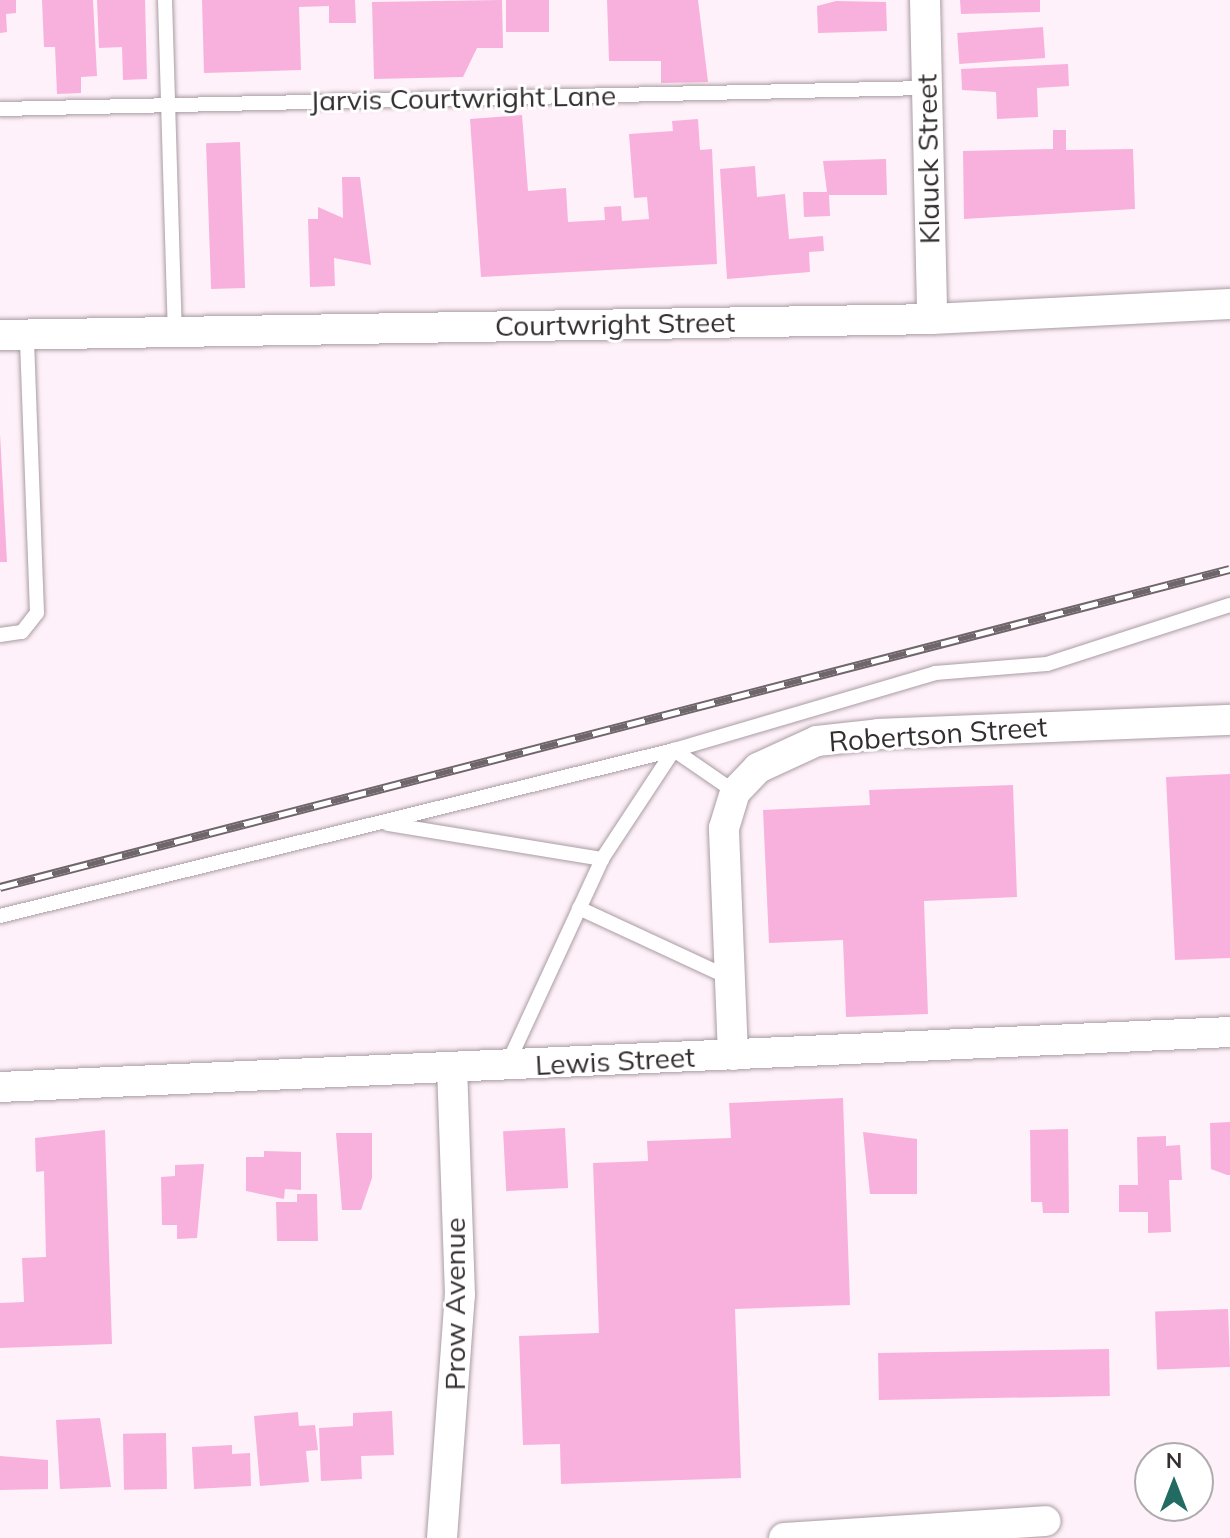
<!DOCTYPE html>
<style>
body{margin:0}
#map{position:relative;width:1230px;height:1538px;overflow:hidden;background:#fff1f9;font-family:Mulish,sans-serif}
div>[style]{position:absolute}
.building>*{inset:0;background:#f8b1dc;transform-origin:0 0}
.roads{filter:drop-shadow(0 0 2px #a99ca3) drop-shadow(0 0 2px #a99ca3)}
.lane>*{height:14px;margin:-7px;padding:0 7px;transform-origin:7px;border-radius:7px;background:#fff}
.street>*{height:30px;margin:-15px;padding:0 15px;transform-origin:15px;border-radius:15px;background:#fff}
.rail>*{height:9px;margin-top:-4.5px;transform-origin:0;background:repeating-linear-gradient(90deg,#fff 0 18px,#6f666b 0 36px);box-sizing:border-box;border-block:2px solid #6f666b}
span{translate:-50% -50%;white-space:nowrap;text-align:center;line-height:1.15;-webkit-text-stroke:6px #fff;paint-order:stroke}
.street-label{font-size:28px;color:#342e31}
.north{position:absolute;left:1134px;top:1442px;width:80px;height:80px;box-sizing:border-box;background:#fff;border:2px solid #aeabad;border-radius:50%;rotate:0deg;font-size:22px;font-weight:700;line-height:32px;text-align:center;color:#342e31}
.north::after{content:'';display:block;margin:auto;width:28px;height:36px;background:#226b63;clip-path:polygon(50% 0,100% 100%,50% 72%,0 100%)}
</style>
<div id="map">
<div class="building">
<i style="clip-path:polygon(0 0,16px 0,16px 13px,6px 14px,7px 32px,0 33px)"></i>
<i style="clip-path:polygon(42px 0,93px 0,97px 76px,81px 77px,81px 93px,57px 94px,55px 47px,44px 47px)"></i>
<i style="clip-path:polygon(97px 0,145px 0,147px 79px,123px 80px,122px 47px,99px 48px)"></i>
<i style="clip-path:polygon(202px 0,355px 0,356px 23px,329px 23px,329px 6px,299px 7px,301px 70px,204px 73px)"></i>
<i style="clip-path:polygon(502px 0,503px 48px,477px 48px,463px 77px,374px 79px,372px 2px)"></i>
<i style="left:506px;top:0;width:43px;height:32px"></i>
<i style="clip-path:polygon(607px 0,698px 0,708px 82px,661px 83px,661px 61px,609px 61px)"></i>
<i style="clip-path:polygon(960px 0,1040px 0,1040px 12px,961px 14px)"></i>
<i style="clip-path:polygon(836px 1px,886px 2px,887px 31px,818px 33px,817px 6px)"></i>
<i style="left:1043px;top:27px;width:31px;height:86px;rotate:86deg"></i>
<i style="clip-path:polygon(1068px 64px,1069px 86px,1037px 88px,1038px 117px,997px 119px,996px 92px,962px 90px,961px 69px)"></i>
<i style="clip-path:polygon(522px 115px,528px 191px,566px 188px,568px 222px,605px 220px,604px 207px,621px 206px,622px 221px,649px 219px,647px 197px,634px 198px,629px 134px,673px 131px,672px 121px,698px 119px,700px 150px,712px 149px,717px 264px,481px 277px,470px 119px)"></i>
<i style="clip-path:polygon(1053px 130px,1066px 130px,1066px 150px,1133px 149px,1135px 209px,964px 219px,963px 151px,1053px 149px)"></i>
<i style="left:240px;top:142px;width:146px;height:34px;rotate:88deg"></i>
<i style="clip-path:polygon(886px 159px,887px 195px,829px 195px,830px 216px,804px 217px,803px 192px,827px 192px,823px 161px)"></i>
<i style="clip-path:polygon(755px 166px,757px 197px,785px 194px,789px 239px,823px 236px,824px 251px,809px 252px,810px 272px,727px 279px,720px 169px)"></i>
<i style="clip-path:polygon(342px 177px,360px 177px,371px 265px,334px 258px,335px 286px,310px 287px,308px 219px,318px 219px,318px 207px,343px 218px)"></i>
<i style="clip-path:polygon(0 434px,7px 562px,0 562px)"></i>
<i style="clip-path:polygon(1230px 774px,1230px 958px,1175px 960px,1166px 777px)"></i>
<i style="clip-path:polygon(1013px 785px,1017px 897px,924px 901px,928px 1014px,846px 1017px,843px 940px,769px 943px,763px 810px,870px 805px,869px 790px)"></i>
<i style="clip-path:polygon(843px 1098px,850px 1305px,735px 1309px,741px 1478px,561px 1484px,560px 1444px,523px 1445px,519px 1336px,599px 1333px,593px 1163px,648px 1161px,647px 1141px,731px 1138px,729px 1103px)"></i>
<i style="clip-path:polygon(1230px 1122px,1230px 1175px,1227px 1175px,1211px 1169px,1210px 1123px)"></i>
<i style="left:565px;top:1128px;width:60px;height:62px;rotate:87deg"></i>
<i style="clip-path:polygon(1068px 1129px,1069px 1213px,1043px 1213px,1042px 1202px,1031px 1202px,1030px 1130px)"></i>
<i style="clip-path:polygon(105px 1130px,112px 1344px,0 1348px,0 1303px,24px 1302px,22px 1258px,46px 1257px,44px 1171px,36px 1172px,35px 1138px)"></i>
<i style="clip-path:polygon(863px 1132px,917px 1139px,917px 1194px,870px 1194px)"></i>
<i style="clip-path:polygon(336px 1133px,372px 1133px,372px 1178px,361px 1210px,342px 1210px)"></i>
<i style="clip-path:polygon(1166px 1136px,1166px 1146px,1180px 1145px,1182px 1180px,1169px 1180px,1171px 1232px,1148px 1233px,1148px 1212px,1119px 1212px,1119px 1185px,1138px 1185px,1137px 1137px)"></i>
<i style="clip-path:polygon(264px 1151px,301px 1152px,301px 1190px,285px 1189px,284px 1199px,246px 1191px,246px 1157px,264px 1157px)"></i>
<i style="clip-path:polygon(204px 1164px,197px 1238px,177px 1239px,177px 1225px,162px 1225px,161px 1177px,175px 1176px,175px 1165px)"></i>
<i style="clip-path:polygon(297px 1194px,317px 1194px,318px 1241px,277px 1241px,276px 1202px,297px 1202px)"></i>
<i style="left:1228px;top:1309px;width:58px;height:73px;rotate:88deg"></i>
<i style="left:1109px;top:1349px;width:47px;height:231px;rotate:89deg"></i>
<i style="clip-path:polygon(392px 1411px,394px 1455px,361px 1456px,362px 1479px,321px 1481px,319px 1428px,353px 1426px,353px 1413px)"></i>
<i style="clip-path:polygon(298px 1412px,299px 1426px,315px 1425px,318px 1450px,306px 1451px,309px 1482px,260px 1486px,254px 1416px)"></i>
<i style="clip-path:polygon(100px 1418px,111px 1487px,60px 1489px,56px 1420px)"></i>
<i style="left:166px;top:1433px;width:56px;height:43px;rotate:89deg"></i>
<i style="clip-path:polygon(232px 1445px,232px 1454px,250px 1453px,251px 1486px,194px 1489px,192px 1447px)"></i>
<i style="clip-path:polygon(0 1456px,48px 1460px,48px 1489px,0 1490px)"></i>
</div>
<div class="roads">
<div class="lane">
<i style="left:165px;top:0;width:332px;rotate:88.3deg"></i>
<i style="left:0;top:109px;width:926px;rotate:-1.3deg"></i>
<i style="left:0;top:635px;width:22px;rotate:-8deg"></i>
<i style="left:22px;top:632px;width:24px;rotate:-52deg"></i>
<i style="left:37px;top:613px;width:279px;rotate:-92.1deg"></i>
<i style="left:388px;top:824px;width:217px;rotate:9.3deg"></i>
<i style="left:579px;top:908px;width:166px;rotate:24.9deg"></i>
<i style="left:0;top:916px;width:694px;rotate:-13.84deg"></i>
<i style="left:674px;top:750px;width:272px;rotate:-16.4deg"></i>
<i style="left:935px;top:673px;width:112px;rotate:-4.6deg"></i>
<i style="left:1047px;top:664px;width:192px;rotate:-17.9deg"></i>
<i style="left:507px;top:1065px;width:227px;rotate:-65.2deg"></i>
<i style="left:602px;top:859px;width:131px;rotate:-56.6deg"></i>
<i style="left:674px;top:750px;width:74px;rotate:34.5deg"></i>
</div>
<div class="street">
<i style="left:925px;top:0;width:319px;rotate:88.7deg"></i>
<i style="left:0;top:335px;width:932px;rotate:-0.98deg"></i>
<i style="left:932px;top:319px;width:298px;rotate:-2.9deg"></i>
<i style="left:733px;top:1055px;width:227px;rotate:-92.3deg"></i>
<i style="left:724px;top:828px;width:38px;rotate:-73deg"></i>
<i style="left:735px;top:792px;width:33px;rotate:-46deg"></i>
<i style="left:758px;top:768px;width:65px;rotate:-24.6deg"></i>
<i style="left:817px;top:741px;width:62px;rotate:-6.4deg"></i>
<i style="left:879px;top:734px;width:351px;rotate:-2.3deg"></i>
<i style="left:0;top:1087px;width:1231px;rotate:-2.56deg"></i>
<i style="left:442px;top:1538px;width:244px;rotate:-85.8deg"></i>
<i style="left:460px;top:1295px;width:226px;rotate:-92deg"></i>
<i style="left:784px;top:1538px;width:262px;rotate:-3.7deg"></i>
</div>
</div>
<div class="rail">
<i style="left:0;top:887px;width:1270px;rotate:-14.5deg"></i>
</div>
<div class="street-label">
<span style="left:463px;top:98px;rotate:-1deg">Jarvis Courtwright Lane</span>
<span style="left:928px;top:159px;rotate:-91deg">Klauck Street</span>
<span style="left:615px;top:324px;rotate:-1deg">Courtwright Street</span>
<span style="left:938px;top:734px;rotate:-4deg">Robertson Street</span>
<span style="left:615px;top:1061px;rotate:-3deg">Lewis Street</span>
<span style="left:455px;top:1304px;rotate:-90deg">Prow Avenue</span>
</div>
<div class="north">N</div>
</div>
